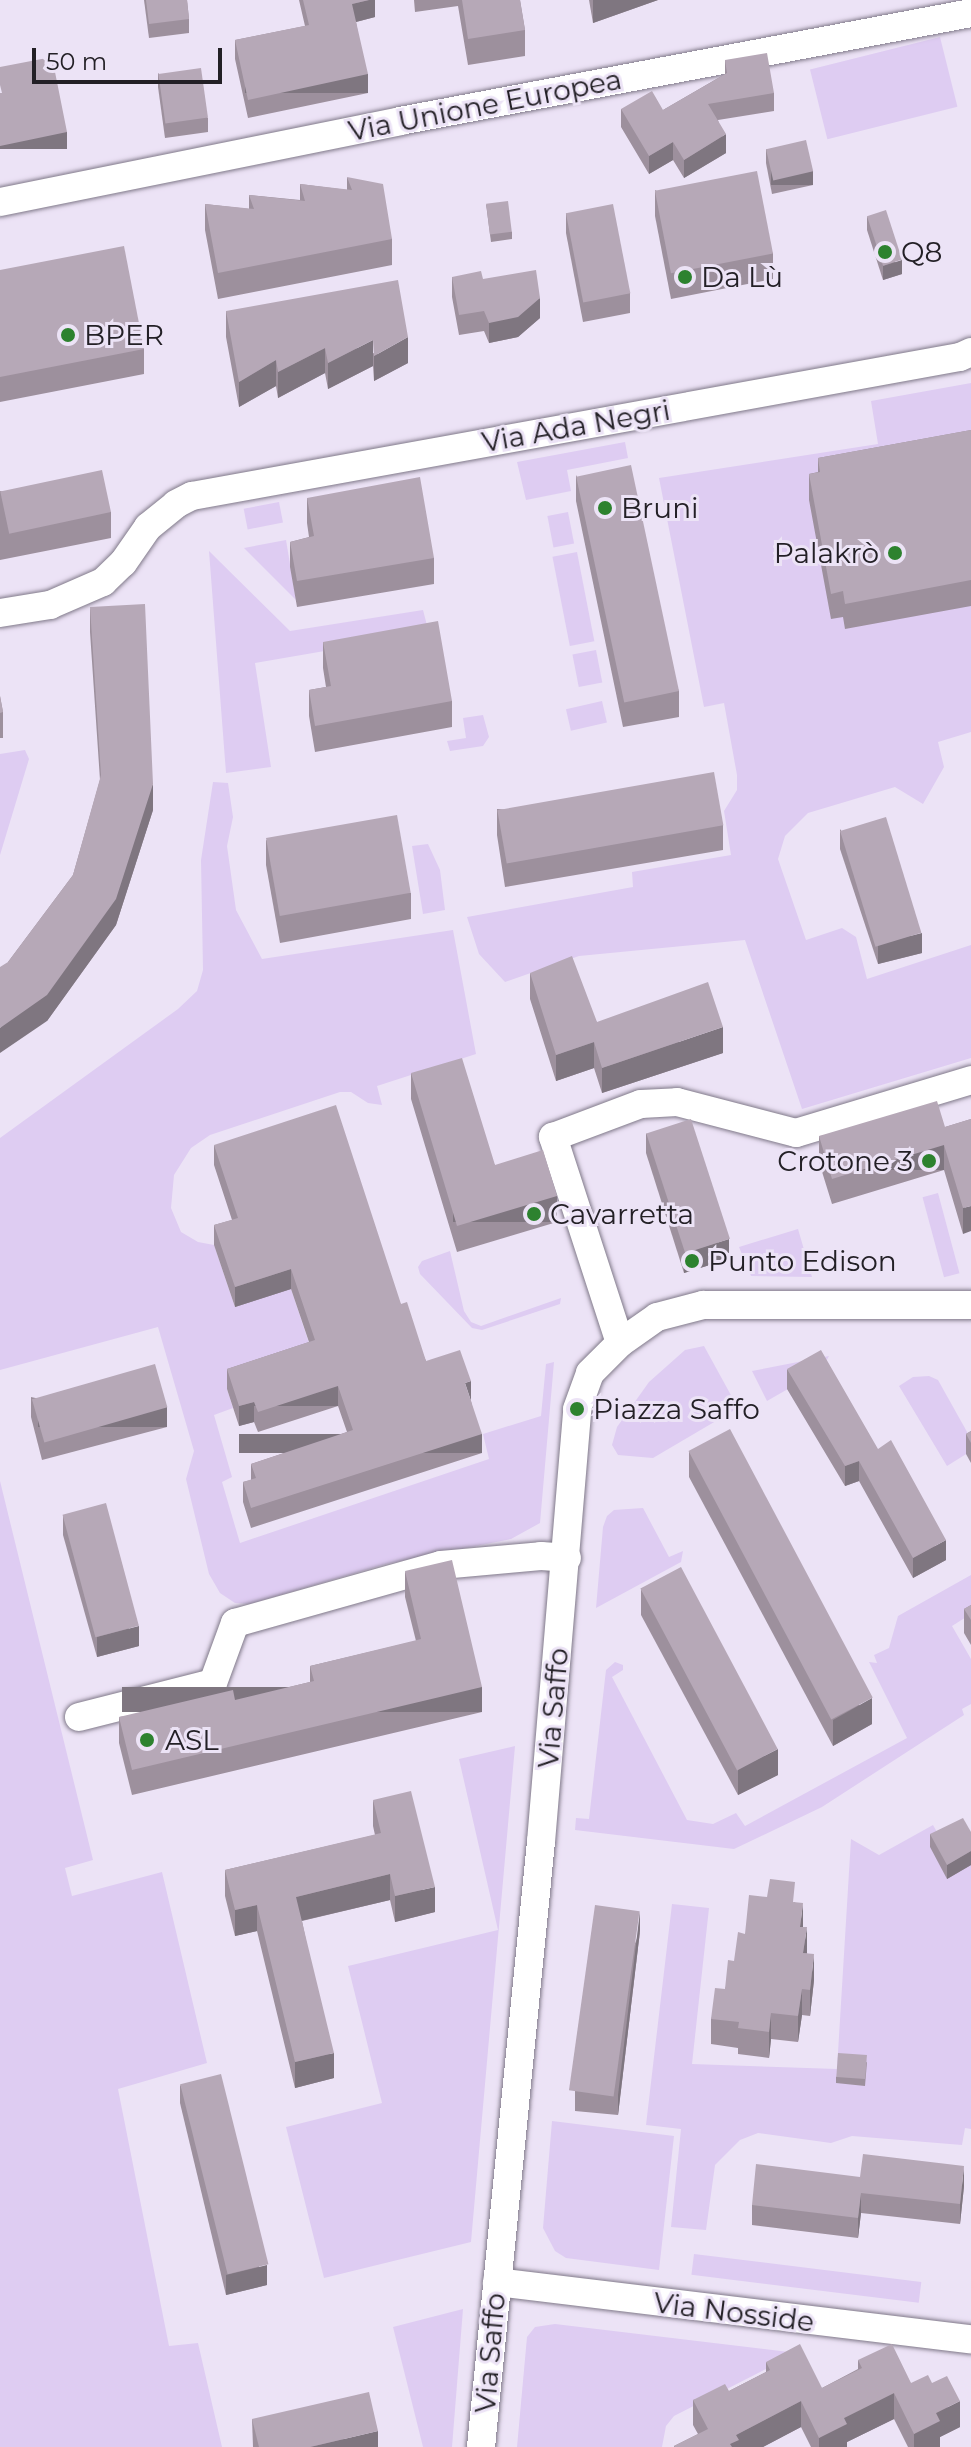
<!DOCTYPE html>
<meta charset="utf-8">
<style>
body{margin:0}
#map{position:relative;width:971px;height:2447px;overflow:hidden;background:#ece3f6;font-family:Montserrat,sans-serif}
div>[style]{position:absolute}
.green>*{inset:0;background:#deccf2;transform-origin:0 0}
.roads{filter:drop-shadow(0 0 2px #807989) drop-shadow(0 0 2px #807989)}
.street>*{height:28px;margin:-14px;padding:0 14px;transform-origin:14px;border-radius:14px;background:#fff}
.wall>*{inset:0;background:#9d909d}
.shaded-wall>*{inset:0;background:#7f7680;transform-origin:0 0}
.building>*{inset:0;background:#b6a8b7;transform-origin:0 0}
.dots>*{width:22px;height:22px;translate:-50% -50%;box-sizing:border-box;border:4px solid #ece3f6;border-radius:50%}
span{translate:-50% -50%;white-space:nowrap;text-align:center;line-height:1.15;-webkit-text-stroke:6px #ece3f6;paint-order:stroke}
.street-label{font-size:28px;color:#232026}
.poi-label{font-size:28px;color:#232026}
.left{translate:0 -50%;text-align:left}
.right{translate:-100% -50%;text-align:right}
.scale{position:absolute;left:32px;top:48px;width:190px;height:36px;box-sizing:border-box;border:4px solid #232026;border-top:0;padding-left:10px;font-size:24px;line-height:28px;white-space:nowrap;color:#232026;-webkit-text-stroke:6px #ece3f6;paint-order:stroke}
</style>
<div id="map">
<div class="green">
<i style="left:940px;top:37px;width:72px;height:134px;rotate:76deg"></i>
<i style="clip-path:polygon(971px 383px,971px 732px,938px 742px,944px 767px,923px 804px,895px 787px,808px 813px,785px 836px,778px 859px,806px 940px,842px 928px,856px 937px,867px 979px,971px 945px,971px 1058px,802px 1109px,745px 940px,579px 956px,505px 982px,479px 954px,467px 917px,633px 887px,632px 872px,731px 855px,724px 811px,737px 790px,737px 775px,724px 703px,704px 707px,659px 478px,878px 444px,871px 401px)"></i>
<i style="clip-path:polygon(625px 442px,628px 458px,567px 470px,571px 491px,526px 500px,517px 462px)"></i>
<i style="left:279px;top:502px;width:21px;height:36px;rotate:79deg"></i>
<i style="left:568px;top:512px;width:32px;height:21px;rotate:79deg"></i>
<i style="clip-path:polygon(286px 540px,296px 600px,244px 548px)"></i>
<i style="clip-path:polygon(209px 551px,290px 631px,423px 610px,429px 633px,255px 663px,271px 767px,226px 773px)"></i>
<i style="left:577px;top:552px;width:91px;height:25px;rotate:79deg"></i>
<i style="left:596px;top:650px;width:33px;height:24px;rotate:79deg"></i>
<i style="left:602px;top:701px;width:22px;height:37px;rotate:77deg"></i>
<i style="clip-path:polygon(483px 715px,489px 737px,483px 746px,450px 751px,447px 741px,466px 738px,463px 718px)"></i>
<i style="clip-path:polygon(25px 750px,29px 759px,0 855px,0 754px)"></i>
<i style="clip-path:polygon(213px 782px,228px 783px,233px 817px,227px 846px,236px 910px,262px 959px,453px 930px,476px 1054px,377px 1086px,382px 1105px,368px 1103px,351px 1092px,340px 1092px,210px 1135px,191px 1148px,174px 1175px,171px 1208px,181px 1232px,198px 1242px,214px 1245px,235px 1307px,288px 1280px,314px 1358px,227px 1389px,233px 1408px,214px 1415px,232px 1477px,222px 1482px,240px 1543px,489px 1459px,483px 1434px,541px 1416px,546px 1364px,554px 1362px,540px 1523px,511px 1539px,386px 1564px,250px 1604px,235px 1603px,220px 1593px,209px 1574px,186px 1479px,194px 1451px,158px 1327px,0 1370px,0 1138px,178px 1009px,197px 991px,203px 970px,201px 860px)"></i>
<i style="clip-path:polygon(428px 844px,440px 870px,445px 910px,423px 914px,412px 846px)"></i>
<i style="left:938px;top:1193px;width:83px;height:16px;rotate:75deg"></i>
<i style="clip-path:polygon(798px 1229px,812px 1277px,751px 1276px,739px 1247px)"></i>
<i style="clip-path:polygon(450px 1251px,464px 1311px,471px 1322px,481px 1326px,561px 1298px,560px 1304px,482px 1330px,472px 1328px,420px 1274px,418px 1267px,422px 1261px)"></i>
<i style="clip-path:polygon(704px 1346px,738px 1408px,653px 1458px,618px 1455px,612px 1445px,617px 1427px,649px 1382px,685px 1350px)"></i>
<i style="clip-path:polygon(829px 1356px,821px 1370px,767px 1401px,752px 1371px)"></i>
<i style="clip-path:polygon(929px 1376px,938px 1380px,971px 1439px,971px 1451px,947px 1466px,899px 1386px,913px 1377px)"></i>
<i style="clip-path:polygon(0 1481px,93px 1860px,65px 1868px,72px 1896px,162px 1872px,207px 2063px,118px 2089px,169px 2346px,198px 2343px,222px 2447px,0 2447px)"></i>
<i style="clip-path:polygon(643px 1508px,669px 1557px,683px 1551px,681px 1562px,596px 1608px,603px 1527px,607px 1516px,614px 1510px)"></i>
<i style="clip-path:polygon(971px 1575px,971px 1614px,952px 1626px,971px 1659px,971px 1704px,962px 1709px,964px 1715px,822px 1807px,734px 1849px,575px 1830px,576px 1818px,589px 1819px,606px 1670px,615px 1662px,623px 1665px,623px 1670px,612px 1677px,687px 1820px,713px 1824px,736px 1813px,745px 1826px,907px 1738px,869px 1662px,877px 1663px,874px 1655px,889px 1648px,898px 1616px)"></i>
<i style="clip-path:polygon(515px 1746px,471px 2242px,324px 2278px,286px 2127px,382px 2103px,348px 1966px,498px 1930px,459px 1759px)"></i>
<i style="clip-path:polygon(933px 1825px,942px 1841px,971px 1832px,971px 2129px,965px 2128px,962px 2145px,852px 2136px,831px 2143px,758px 2133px,740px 2140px,715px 2165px,706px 2230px,671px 2227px,681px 2129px,646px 2125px,672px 1904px,709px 1908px,692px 2064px,837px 2069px,851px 1839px,879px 1855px)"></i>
<i style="clip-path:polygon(552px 2121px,674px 2136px,659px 2270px,566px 2258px,555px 2251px,543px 2228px)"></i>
<i style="left:694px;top:2254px;width:229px;height:21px;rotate:7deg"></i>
<i style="clip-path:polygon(463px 2309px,452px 2447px,423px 2447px,393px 2327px)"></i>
<i style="clip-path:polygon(555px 2324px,797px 2353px,674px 2416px,666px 2426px,662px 2447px,517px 2447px,527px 2337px,535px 2327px)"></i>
</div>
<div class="roads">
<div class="street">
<i style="left:0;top:202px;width:408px;rotate:-11.4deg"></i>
<i style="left:400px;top:121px;width:581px;rotate:-10.71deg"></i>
<i style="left:0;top:613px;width:51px;rotate:-9.1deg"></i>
<i style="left:50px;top:605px;width:58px;rotate:-23.5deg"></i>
<i style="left:103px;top:582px;width:28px;rotate:-44deg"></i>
<i style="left:123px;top:563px;width:44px;rotate:-55.2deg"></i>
<i style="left:148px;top:527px;width:36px;rotate:-39deg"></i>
<i style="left:176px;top:504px;width:18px;rotate:-27deg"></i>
<i style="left:192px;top:496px;width:780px;rotate:-10.26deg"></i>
<i style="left:960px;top:357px;width:12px;rotate:-24deg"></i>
<i style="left:620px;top:1343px;width:217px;rotate:-108deg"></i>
<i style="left:553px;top:1137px;width:94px;rotate:-20.6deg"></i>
<i style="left:641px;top:1104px;width:36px;rotate:-3deg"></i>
<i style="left:677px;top:1102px;width:123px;rotate:14.6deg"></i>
<i style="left:796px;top:1133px;width:183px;rotate:-16.8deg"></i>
<i style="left:79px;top:1717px;width:138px;rotate:-14.2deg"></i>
<i style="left:213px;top:1683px;width:64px;rotate:-69.9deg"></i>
<i style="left:235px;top:1623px;width:214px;rotate:-15.7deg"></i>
<i style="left:441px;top:1565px;width:100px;rotate:-5.1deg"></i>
<i style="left:541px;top:1556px;width:26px;rotate:4deg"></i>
<i style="left:497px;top:2282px;width:477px;rotate:6.9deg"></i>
<i style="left:481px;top:2447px;width:608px;rotate:-84.34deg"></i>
<i style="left:541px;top:1842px;width:434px;rotate:-85.2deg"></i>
<i style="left:577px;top:1409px;width:38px;rotate:-70deg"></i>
<i style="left:590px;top:1373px;width:42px;rotate:-45deg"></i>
<i style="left:620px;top:1343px;width:45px;rotate:-35.1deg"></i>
<i style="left:657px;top:1317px;width:48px;rotate:-14.6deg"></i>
<i style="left:703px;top:1305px;width:268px"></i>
</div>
</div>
<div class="wall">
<i style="clip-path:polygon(144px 0,187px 0,189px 19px,189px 33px,149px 38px)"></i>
<i style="clip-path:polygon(299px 0,375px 0,375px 17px,356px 22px,368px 93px,248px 118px,235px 59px,235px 40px,305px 26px)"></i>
<i style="clip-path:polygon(414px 0,520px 0,525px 30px,525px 56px,468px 65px,458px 6px,415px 12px)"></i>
<i style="clip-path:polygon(589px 0,658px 0,593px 23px)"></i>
<i style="clip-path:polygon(725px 60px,774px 93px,774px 111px,718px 120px,726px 153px,684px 178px,673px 160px,649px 174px,621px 127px,621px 109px,663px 110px,725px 74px)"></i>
<i style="clip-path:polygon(158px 73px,208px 118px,208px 132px,165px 138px,158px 87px)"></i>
<i style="clip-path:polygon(766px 149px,813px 185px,772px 194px,766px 163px)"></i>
<i style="clip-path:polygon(347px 177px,392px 239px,392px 265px,218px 299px,205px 230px,205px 204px,249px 209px,249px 195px,300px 200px,300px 184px,347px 190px)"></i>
<i style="clip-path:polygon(655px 190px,773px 253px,773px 279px,671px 299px,655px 216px)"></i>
<i style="clip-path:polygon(486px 204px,512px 232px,512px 239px,491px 242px)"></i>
<i style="clip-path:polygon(566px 213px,630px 293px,630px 313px,583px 322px,566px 233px)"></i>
<i style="clip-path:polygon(867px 216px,902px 274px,883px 280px,867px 230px)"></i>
<i style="clip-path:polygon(0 270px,144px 349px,144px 374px,0 402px)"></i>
<i style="clip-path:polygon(452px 277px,483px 279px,540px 318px,518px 337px,489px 343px,484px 331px,459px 335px,452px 297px)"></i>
<i style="clip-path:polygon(226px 311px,408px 363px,374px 381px,373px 366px,328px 389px,325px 373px,278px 398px,276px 386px,239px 407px,226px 337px)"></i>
<i style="clip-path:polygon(971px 430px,971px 606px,845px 629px,843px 617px,831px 619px,809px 500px,809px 474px,818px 472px,818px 458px)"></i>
<i style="clip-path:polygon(576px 475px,679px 691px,679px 717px,623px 727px,576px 501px)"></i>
<i style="clip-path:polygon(0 491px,111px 512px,111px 538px,0 560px)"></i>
<i style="clip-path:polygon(307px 498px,434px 558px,434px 584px,297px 607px,290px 567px,290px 542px,309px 537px,307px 523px)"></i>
<i style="clip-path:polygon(90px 607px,153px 810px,116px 925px,47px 1021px,8px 962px,73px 875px,100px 780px,90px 632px)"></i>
<i style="clip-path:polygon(323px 642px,452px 701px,452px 727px,315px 752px,309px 716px,309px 690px,326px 687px,323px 668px)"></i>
<i style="clip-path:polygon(0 696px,3px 712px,3px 738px,0 738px)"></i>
<i style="clip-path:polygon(497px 809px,723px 825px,723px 850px,505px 887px,497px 835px)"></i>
<i style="clip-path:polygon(840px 829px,922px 953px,878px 964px,840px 849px)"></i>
<i style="clip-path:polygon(266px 840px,411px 893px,411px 919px,280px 943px,266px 865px)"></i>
<i style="clip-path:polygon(530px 973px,597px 1022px,723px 1053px,602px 1093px,594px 1068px,556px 1081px,530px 999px)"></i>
<i style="clip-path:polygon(411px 1073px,495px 1165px,557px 1222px,457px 1252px,411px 1099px)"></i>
<i style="clip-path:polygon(971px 1119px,963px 1234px,944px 1170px,832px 1204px,819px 1162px,819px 1136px,945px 1127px)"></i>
<i style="clip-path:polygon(646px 1133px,729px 1259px,684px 1273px,646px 1153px)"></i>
<i style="clip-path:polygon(214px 1145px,401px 1304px,426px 1361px,471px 1401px,482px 1453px,251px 1528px,243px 1502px,243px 1482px,251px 1480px,251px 1464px,347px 1432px,338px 1406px,258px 1432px,254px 1422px,239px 1426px,227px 1389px,227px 1369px,309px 1342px,291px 1289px,235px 1307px,214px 1245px,214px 1225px,232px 1220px,214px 1165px)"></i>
<i style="clip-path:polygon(787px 1369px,946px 1560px,913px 1578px,859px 1481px,845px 1486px,787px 1389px)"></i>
<i style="clip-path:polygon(31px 1397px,167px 1427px,42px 1460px,31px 1417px)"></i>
<i style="clip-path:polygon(971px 1431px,971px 1463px,966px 1454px,966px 1434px)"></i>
<i style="clip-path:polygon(689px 1451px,872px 1724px,833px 1746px,689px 1477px)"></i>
<i style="clip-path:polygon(63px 1515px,139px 1646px,97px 1657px,63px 1535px)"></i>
<i style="clip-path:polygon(405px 1571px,482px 1712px,132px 1795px,119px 1743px,119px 1717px,235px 1700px,310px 1682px,310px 1666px,416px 1641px,405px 1597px)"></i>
<i style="clip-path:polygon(641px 1589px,778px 1775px,738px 1795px,641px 1615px)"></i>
<i style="clip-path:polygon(971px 1605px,971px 1645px,964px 1633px,964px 1609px)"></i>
<i style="clip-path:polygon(373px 1800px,435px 1912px,395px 1922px,390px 1900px,302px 1921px,334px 2078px,295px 2088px,257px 1931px,235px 1936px,225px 1896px,225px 1870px,375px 1835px,373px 1826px)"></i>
<i style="clip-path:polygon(971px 1832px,971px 1865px,947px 1879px,930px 1847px,930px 1834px)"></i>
<i style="clip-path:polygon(795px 1902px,803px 1927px,807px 1953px,814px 1980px,810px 2016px,802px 2015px,798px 2042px,771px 2039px,769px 2058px,738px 2054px,738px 2048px,711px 2044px,711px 2019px,725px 1989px,745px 1934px)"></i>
<i style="clip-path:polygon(640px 1931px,618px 2115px,575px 2111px,575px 2091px)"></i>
<i style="clip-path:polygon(867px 2062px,865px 2086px,836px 2083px,836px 2077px)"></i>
<i style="clip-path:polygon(180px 2084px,267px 2285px,226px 2295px,180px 2103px)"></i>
<i style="clip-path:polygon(860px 2177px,964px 2186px,960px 2224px,861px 2213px,858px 2238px,752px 2225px,752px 2205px)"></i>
<i style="clip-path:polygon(858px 2360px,911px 2383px,932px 2383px,960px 2427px,940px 2437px,940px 2447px,908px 2447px,894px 2419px,847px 2442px,847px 2447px,811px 2447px,801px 2427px,763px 2447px,674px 2447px,674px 2446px,698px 2434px,693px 2425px,693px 2400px,729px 2391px,766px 2372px,766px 2362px,822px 2388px,858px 2369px)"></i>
<i style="clip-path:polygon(252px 2419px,378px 2447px,253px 2447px)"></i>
</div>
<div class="shaded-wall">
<i style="clip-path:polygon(369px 0,375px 0,375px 17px,352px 23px,352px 4px)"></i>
<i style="clip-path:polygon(593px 0,658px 0,593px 23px)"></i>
<i style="left:368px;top:74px;width:19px;height:123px;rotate:90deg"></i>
<i style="left:67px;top:132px;width:17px;height:68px;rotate:90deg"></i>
<i style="clip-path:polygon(726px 134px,726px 153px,684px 178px,684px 160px)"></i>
<i style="clip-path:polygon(673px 142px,673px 160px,649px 174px,649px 156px)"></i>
<i style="left:813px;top:171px;width:14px;height:42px;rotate:90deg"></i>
<i style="clip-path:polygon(902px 260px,902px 274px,883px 280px,883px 266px)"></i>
<i style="clip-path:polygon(540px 298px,540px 318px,518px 337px,489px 343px,489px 323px)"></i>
<i style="clip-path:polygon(408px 337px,408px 363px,374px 381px,374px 356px)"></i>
<i style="clip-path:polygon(373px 340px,373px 366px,328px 389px,328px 363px)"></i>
<i style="clip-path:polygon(325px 348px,325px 373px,278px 398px,278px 372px)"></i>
<i style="clip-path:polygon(276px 360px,276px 386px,239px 407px,239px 382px)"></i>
<i style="clip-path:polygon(153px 784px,153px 810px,116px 925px,47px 1021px,0 1053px,0 1028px)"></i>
<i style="clip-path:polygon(922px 933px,922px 953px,878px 964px,878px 944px)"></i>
<i style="clip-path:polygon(723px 1027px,723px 1053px,602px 1093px,602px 1068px)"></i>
<i style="clip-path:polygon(594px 1042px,594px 1068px,556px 1081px,556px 1055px)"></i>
<i style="left:944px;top:1145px;width:25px;height:117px;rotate:90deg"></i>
<i style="left:557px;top:1196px;width:26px;height:104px;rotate:90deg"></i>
<i style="clip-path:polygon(971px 1206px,971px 1231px,963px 1234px,963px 1208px)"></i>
<i style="clip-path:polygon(729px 1239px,729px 1259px,684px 1273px,684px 1253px)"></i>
<i style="clip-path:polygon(291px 1269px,291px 1289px,235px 1307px,235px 1287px)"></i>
<i style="clip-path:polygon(471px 1381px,471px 1401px,465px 1383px)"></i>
<i style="left:338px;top:1386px;width:20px;height:84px;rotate:90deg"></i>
<i style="clip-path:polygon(254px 1402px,254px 1422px,239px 1426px,239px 1406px)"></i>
<i style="left:167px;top:1407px;width:20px;height:129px;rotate:90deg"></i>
<i style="left:482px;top:1434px;width:19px;height:243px;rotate:90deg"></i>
<i style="clip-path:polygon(859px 1461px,859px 1481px,845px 1486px,845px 1466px)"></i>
<i style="clip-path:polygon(946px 1540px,946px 1560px,913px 1578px,913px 1558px)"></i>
<i style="clip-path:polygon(139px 1626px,139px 1646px,97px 1657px,97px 1637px)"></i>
<i style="left:482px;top:1687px;width:25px;height:360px;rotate:90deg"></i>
<i style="clip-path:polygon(872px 1698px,872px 1724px,833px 1746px,833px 1720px)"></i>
<i style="clip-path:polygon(778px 1749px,778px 1775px,738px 1795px,738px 1769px)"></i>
<i style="clip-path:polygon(971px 1851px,971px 1865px,947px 1879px,947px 1865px)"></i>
<i style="clip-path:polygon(390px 1874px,390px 1900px,296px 1922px,296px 1897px)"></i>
<i style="clip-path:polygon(435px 1887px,435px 1912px,395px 1922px,395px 1896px)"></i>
<i style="clip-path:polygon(803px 1903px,803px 1928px,800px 1927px)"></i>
<i style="clip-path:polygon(257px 1905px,257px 1931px,235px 1936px,235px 1910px)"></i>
<i style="clip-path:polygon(640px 1911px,640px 1931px,618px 2115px,618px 2095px)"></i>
<i style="clip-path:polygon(807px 1927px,807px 1953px,803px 1953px)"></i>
<i style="clip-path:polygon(814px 1954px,814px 1980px,810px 2016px,810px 1990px)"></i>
<i style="clip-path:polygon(802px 1989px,802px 2015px,798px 2042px,798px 2016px)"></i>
<i style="clip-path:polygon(771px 2013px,771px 2039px,769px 2058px,769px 2032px)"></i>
<i style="clip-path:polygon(334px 2053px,334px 2078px,295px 2088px,295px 2062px)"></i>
<i style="clip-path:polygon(964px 2166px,964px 2186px,960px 2224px,960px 2204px)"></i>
<i style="clip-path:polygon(861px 2193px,861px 2213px,858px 2238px,858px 2218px)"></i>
<i style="clip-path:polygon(267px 2265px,267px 2285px,226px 2295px,226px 2275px)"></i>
<i style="clip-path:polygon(894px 2393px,894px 2419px,847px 2442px,847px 2447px,819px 2447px,819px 2438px,844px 2418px)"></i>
<i style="clip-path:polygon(801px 2401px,801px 2427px,763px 2447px,730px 2447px,730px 2444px,736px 2435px)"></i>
<i style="clip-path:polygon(960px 2401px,960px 2427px,940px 2437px,940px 2447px,914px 2447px,914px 2434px,936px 2413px)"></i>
<i style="clip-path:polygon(378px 2431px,378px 2447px,310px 2447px)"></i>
</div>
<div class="building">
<i style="clip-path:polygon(146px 0,187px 0,189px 19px,149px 24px)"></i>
<i style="clip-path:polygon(303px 0,369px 0,352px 4px,368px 74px,248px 100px,235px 40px,309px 25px)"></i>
<i style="clip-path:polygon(462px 0,520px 0,525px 30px,468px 39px)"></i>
<i style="clip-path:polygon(767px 53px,774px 93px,708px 104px,726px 134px,684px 160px,673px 142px,649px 156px,621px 109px,652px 91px,663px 110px,727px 73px,725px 60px)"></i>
<i style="clip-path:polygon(52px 57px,67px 132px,0 146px,0 93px,2px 93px,0 85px,0 67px)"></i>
<i style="left:201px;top:68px;width:50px;height:43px;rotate:82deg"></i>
<i style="left:806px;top:140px;width:32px;height:41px;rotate:77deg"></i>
<i style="left:757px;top:171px;width:84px;height:104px;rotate:79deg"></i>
<i style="clip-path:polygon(347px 177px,383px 184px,392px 239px,218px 273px,205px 204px,254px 209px,249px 195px,305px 201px,300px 184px,352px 190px)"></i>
<i style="left:508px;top:201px;width:31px;height:22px;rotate:83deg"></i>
<i style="left:613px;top:204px;width:91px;height:48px;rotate:79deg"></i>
<i style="left:886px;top:210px;width:52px;height:20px;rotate:72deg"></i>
<i style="clip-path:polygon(124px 246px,144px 349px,0 377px,0 270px)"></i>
<i style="clip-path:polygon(536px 270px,540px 298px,518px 317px,489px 323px,484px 311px,459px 315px,452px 277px,481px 271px,483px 279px)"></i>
<i style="clip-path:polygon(398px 280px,408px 337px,374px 356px,373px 340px,328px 363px,325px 348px,278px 372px,276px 360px,239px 382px,226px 311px)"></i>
<i style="clip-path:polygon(971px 430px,971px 580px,845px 604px,843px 591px,831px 594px,809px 474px,820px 472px,818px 458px)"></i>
<i style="left:631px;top:465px;width:231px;height:56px;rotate:78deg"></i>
<i style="left:102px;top:470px;width:43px;height:104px;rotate:78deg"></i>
<i style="clip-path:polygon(420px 477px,434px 558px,297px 581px,290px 542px,314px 536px,307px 498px)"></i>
<i style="clip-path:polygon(145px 604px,153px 784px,116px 899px,47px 995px,0 1028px,0 967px,8px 962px,73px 875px,101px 775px,90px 607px)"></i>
<i style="clip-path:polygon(438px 621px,452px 701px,315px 726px,309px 690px,331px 686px,323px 642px)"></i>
<i style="clip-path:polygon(0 696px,3px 712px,0 713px)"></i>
<i style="left:714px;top:772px;width:54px;height:220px;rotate:80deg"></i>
<i style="left:397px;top:815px;width:79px;height:133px;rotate:80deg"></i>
<i style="left:886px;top:817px;width:121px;height:48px;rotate:73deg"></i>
<i style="clip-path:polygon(572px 956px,597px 1022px,708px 982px,723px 1027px,602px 1068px,594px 1042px,556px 1055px,530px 973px)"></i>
<i style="clip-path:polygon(462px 1058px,495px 1165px,543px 1150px,557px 1196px,457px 1226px,411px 1073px)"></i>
<i style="clip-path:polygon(937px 1101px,945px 1127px,971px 1119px,971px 1206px,963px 1208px,944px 1145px,832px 1179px,819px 1136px)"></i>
<i style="clip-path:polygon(336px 1105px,401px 1304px,407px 1302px,426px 1361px,460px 1350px,471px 1381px,465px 1383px,482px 1434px,251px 1508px,243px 1482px,256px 1478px,251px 1464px,353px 1430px,338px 1386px,258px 1412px,254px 1402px,239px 1406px,227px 1369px,315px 1340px,291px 1269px,235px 1287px,214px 1225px,238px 1218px,214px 1145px)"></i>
<i style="left:691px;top:1119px;width:126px;height:47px;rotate:72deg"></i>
<i style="clip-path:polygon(821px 1350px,878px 1449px,891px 1440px,946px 1540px,913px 1558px,859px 1461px,845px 1466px,787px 1369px)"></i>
<i style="left:155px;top:1364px;width:45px;height:128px;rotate:74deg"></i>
<i style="left:730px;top:1429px;width:304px;height:47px;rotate:62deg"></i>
<i style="clip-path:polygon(971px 1431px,971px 1443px,966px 1434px)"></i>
<i style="left:106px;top:1503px;width:127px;height:45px;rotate:75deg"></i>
<i style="clip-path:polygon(452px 1560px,482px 1687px,132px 1770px,119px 1717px,233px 1690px,235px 1700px,314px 1681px,310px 1666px,421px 1639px,405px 1571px)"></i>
<i style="left:681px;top:1567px;width:206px;height:46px;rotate:62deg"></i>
<i style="clip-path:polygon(971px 1605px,971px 1620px,964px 1609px)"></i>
<i style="clip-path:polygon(411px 1791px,435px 1887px,395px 1896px,390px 1874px,296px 1897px,334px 2053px,295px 2062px,257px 1905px,235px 1910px,225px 1870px,381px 1833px,373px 1800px)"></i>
<i style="clip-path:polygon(963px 1818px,971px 1832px,971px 1851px,947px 1865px,930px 1834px)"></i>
<i style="clip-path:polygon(770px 1879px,795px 1882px,793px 1902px,803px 1903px,800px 1927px,807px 1927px,803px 1953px,814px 1954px,810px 1990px,802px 1989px,798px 2016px,771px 2013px,769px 2032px,738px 2028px,739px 2022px,711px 2019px,715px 1988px,725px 1989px,728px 1960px,734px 1961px,738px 1932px,745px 1934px,749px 1895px,767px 1897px)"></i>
<i style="left:595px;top:1905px;width:45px;height:187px;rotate:8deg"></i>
<i style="left:838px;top:2053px;width:29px;height:24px;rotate:4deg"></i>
<i style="left:221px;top:2074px;width:196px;height:42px;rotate:76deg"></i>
<i style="clip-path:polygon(863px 2154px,964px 2166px,960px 2204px,861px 2193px,858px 2218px,752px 2205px,756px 2164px,860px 2177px)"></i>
<i style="clip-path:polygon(800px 2344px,822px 2388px,862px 2368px,858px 2360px,892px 2344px,911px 2383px,928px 2375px,932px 2383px,947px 2376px,960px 2401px,936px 2413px,940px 2421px,914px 2434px,894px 2393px,844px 2418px,847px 2424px,819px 2438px,801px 2401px,736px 2435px,739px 2440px,730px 2444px,732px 2447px,675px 2447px,674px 2446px,708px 2429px,693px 2400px,725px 2384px,729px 2391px,770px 2370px,766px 2362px)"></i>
<i style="clip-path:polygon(369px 2392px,378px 2431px,310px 2447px,259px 2447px,252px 2419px)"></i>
</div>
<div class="dots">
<i style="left:885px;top:252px;background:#2d822f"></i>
<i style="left:685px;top:277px;background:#2d822f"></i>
<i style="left:68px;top:335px;background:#2d822f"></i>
<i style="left:605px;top:508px;background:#2d822f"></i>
<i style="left:895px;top:553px;background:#2d822f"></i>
<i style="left:929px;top:1161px;background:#2d822f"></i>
<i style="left:534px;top:1214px;background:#2d822f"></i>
<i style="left:692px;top:1261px;background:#2d822f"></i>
<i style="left:577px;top:1409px;background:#2d822f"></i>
<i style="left:147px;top:1740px;background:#2d822f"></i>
</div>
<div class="street-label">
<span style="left:485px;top:105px;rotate:-11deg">Via Unione Europea</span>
<span style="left:576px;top:426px;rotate:-10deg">Via Ada Negri</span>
<span style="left:553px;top:1708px;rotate:-85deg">Via Saffo</span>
<span style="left:734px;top:2312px;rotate:7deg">Via Nosside</span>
<span style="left:490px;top:2353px;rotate:-85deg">Via Saffo</span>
</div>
<div class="poi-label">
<span class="left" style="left:901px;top:252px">Q8</span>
<span class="left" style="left:701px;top:277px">Da Lù</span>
<span class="left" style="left:84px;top:335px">BPER</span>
<span class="left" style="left:621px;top:508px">Bruni</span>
<span class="right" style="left:879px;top:553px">Palakrò</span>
<span class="right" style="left:913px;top:1161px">Crotone 3</span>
<span class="left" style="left:550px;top:1214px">Cavarretta</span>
<span class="left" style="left:708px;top:1261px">Punto Edison</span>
<span class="left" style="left:593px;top:1409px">Piazza Saffo</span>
<span class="left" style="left:165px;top:1740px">ASL</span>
</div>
<div class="scale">50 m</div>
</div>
